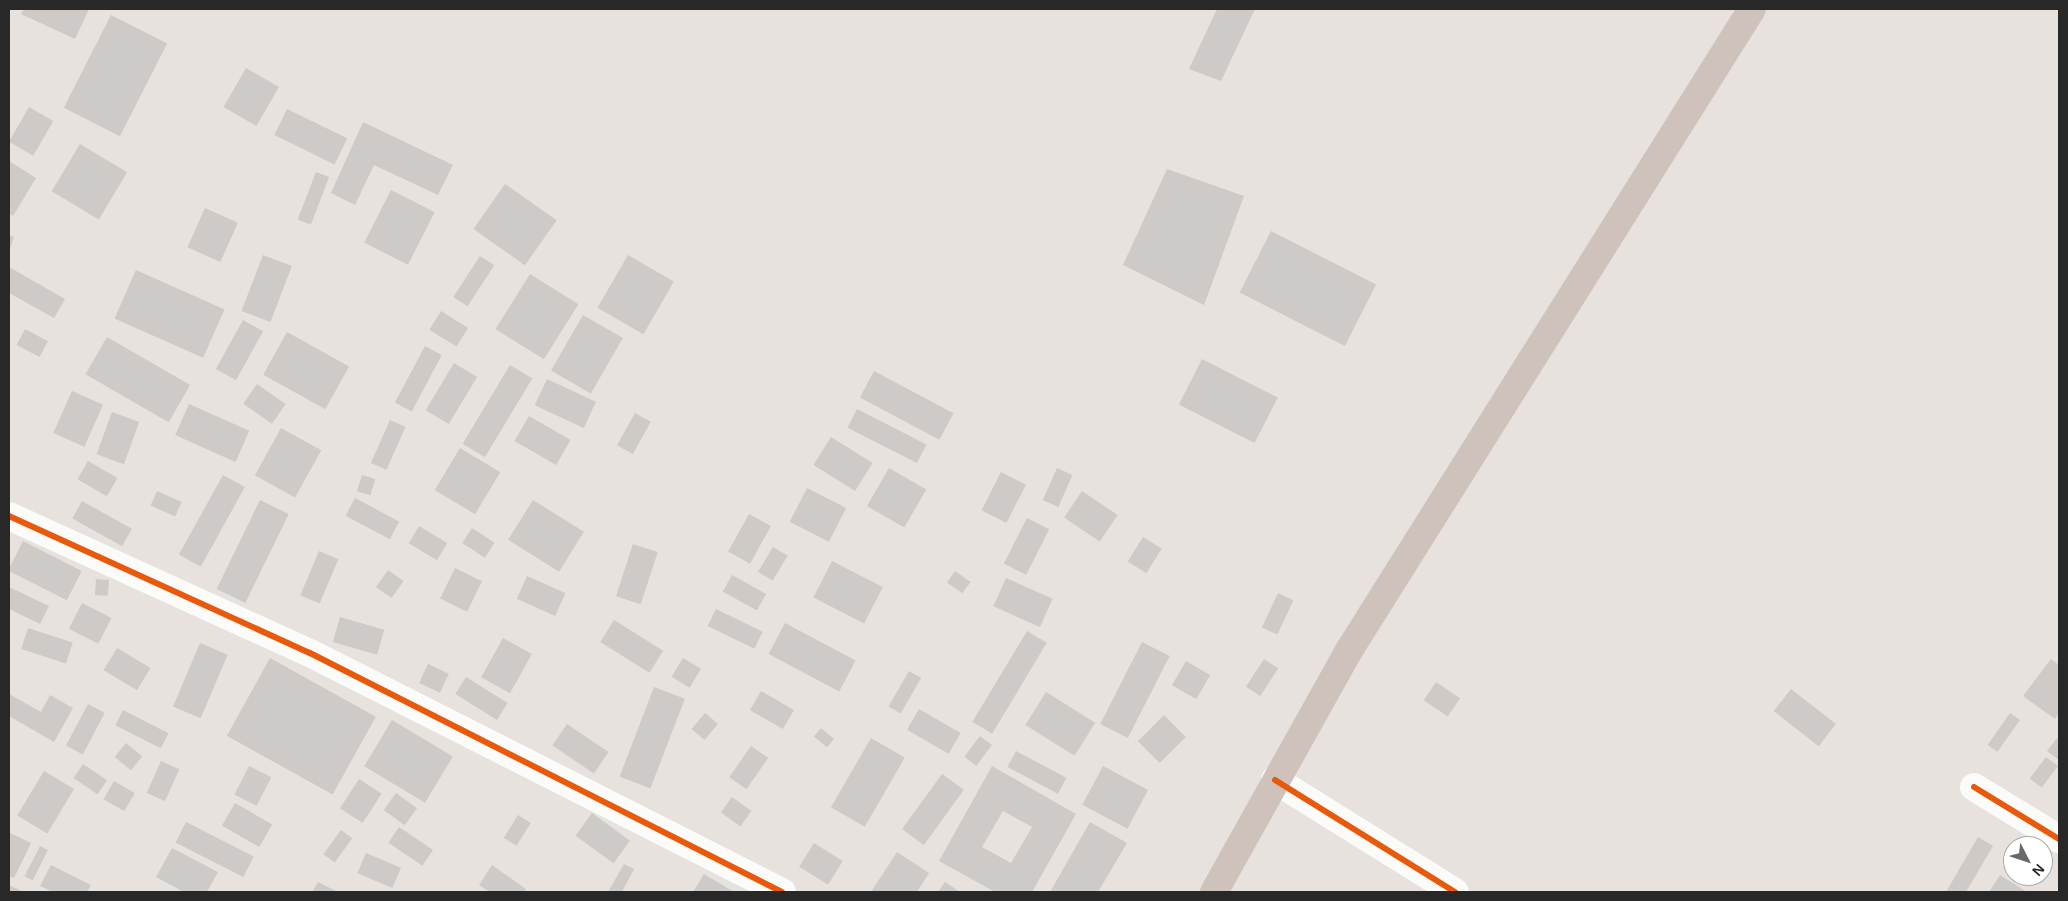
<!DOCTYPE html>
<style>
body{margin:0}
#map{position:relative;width:2068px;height:901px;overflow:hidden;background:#e7e2de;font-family:Helvetica,sans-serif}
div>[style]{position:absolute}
.building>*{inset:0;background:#cdcac7;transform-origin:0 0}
.street>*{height:28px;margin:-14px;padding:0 14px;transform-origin:14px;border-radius:14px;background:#fbfbfa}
.highway>*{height:28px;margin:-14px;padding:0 14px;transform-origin:14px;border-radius:14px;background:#cfc2bb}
.cycleway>*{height:6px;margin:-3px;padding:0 3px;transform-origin:3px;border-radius:3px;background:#e8590c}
span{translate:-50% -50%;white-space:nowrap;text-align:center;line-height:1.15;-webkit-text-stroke:4px #fff;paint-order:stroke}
.frame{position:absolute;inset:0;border:10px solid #282828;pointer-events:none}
.north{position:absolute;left:2003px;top:836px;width:50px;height:50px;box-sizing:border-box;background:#fff;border:1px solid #a9a9a9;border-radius:50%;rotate:131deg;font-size:14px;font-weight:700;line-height:20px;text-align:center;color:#282828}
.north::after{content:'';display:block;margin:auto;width:18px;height:22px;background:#6b6968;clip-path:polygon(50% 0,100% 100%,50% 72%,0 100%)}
</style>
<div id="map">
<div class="building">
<i style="clip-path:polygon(24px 9px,89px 9px,75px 39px,21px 14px)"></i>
<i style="clip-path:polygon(1217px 9px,1255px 9px,1221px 81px,1189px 69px)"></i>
<i style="left:111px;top:15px;width:63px;height:104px;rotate:27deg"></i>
<i style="left:246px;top:68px;width:38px;height:45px;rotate:30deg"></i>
<i style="left:29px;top:107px;width:28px;height:40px;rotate:30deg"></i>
<i style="left:287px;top:109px;width:67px;height:29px;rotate:26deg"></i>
<i style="clip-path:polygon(363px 122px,453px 165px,438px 195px,374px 165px,355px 205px,331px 193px)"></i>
<i style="left:80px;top:144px;width:55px;height:55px;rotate:31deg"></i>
<i style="clip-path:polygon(9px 161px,36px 178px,13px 216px,9px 213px)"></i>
<i style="clip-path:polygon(1167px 169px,1244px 196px,1204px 305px,1123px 265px)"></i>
<i style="left:316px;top:172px;width:14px;height:51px;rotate:21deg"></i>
<i style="left:505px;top:184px;width:63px;height:55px;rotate:35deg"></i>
<i style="left:391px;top:190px;width:49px;height:59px;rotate:27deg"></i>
<i style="left:205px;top:208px;width:36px;height:43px;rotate:24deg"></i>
<i style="left:1271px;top:231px;width:118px;height:69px;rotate:27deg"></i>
<i style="clip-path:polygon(9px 235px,14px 237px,9px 251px)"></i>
<i style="left:263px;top:255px;width:31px;height:60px;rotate:21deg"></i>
<i style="left:628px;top:255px;width:53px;height:61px;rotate:30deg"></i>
<i style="left:480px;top:256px;width:17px;height:49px;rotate:33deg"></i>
<i style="clip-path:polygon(9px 267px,65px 299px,54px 318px,9px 293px)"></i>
<i style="left:136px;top:270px;width:97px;height:53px;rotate:24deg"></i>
<i style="left:530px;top:274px;width:57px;height:65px;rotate:32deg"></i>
<i style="left:441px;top:311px;width:32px;height:22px;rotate:32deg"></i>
<i style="left:583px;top:315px;width:46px;height:64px;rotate:30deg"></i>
<i style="left:243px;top:320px;width:23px;height:56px;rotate:29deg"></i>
<i style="left:25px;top:329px;width:26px;height:18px;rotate:28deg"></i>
<i style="left:287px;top:332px;width:71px;height:49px;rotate:29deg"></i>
<i style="left:107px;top:337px;width:96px;height:43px;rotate:30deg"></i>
<i style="left:425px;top:346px;width:19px;height:64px;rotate:28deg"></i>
<i style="left:1202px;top:359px;width:85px;height:51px;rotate:27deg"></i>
<i style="left:454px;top:363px;width:27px;height:55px;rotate:31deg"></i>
<i style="left:510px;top:365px;width:26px;height:92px;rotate:31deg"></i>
<i style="left:874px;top:371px;width:90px;height:30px;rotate:28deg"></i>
<i style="left:547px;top:379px;width:54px;height:29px;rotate:25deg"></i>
<i style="left:257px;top:384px;width:35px;height:24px;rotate:35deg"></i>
<i style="left:72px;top:391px;width:34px;height:46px;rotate:24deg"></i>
<i style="left:189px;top:404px;width:66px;height:34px;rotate:24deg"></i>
<i style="left:857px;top:409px;width:78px;height:21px;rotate:27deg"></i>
<i style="left:112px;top:412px;width:29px;height:45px;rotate:20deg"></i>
<i style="left:635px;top:413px;width:18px;height:37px;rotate:29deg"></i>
<i style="left:529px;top:416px;width:48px;height:29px;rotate:30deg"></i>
<i style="left:390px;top:420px;width:17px;height:47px;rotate:24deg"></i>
<i style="left:281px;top:428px;width:46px;height:54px;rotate:29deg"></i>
<i style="left:831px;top:437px;width:49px;height:33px;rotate:32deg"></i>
<i style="left:460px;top:448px;width:47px;height:49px;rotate:31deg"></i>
<i style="left:88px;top:461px;width:34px;height:21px;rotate:30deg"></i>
<i style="left:889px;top:468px;width:43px;height:44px;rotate:30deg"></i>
<i style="left:1057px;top:468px;width:17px;height:35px;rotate:24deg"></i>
<i style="left:1001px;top:472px;width:28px;height:43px;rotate:27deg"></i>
<i style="left:223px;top:475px;width:25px;height:91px;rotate:29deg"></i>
<i style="left:362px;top:475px;width:14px;height:17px;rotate:17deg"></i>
<i style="left:807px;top:488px;width:44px;height:38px;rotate:27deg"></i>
<i style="left:157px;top:491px;width:27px;height:16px;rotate:24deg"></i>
<i style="left:1082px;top:491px;width:43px;height:32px;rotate:34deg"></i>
<i style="left:355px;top:498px;width:50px;height:20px;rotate:28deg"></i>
<i style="left:260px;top:500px;width:32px;height:99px;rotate:26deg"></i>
<i style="left:533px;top:500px;width:60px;height:47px;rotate:32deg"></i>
<i style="left:82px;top:501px;width:57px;height:20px;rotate:29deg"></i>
<i style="left:749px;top:514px;width:25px;height:43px;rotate:29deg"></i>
<i style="left:1027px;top:518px;width:25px;height:51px;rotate:27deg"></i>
<i style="left:419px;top:526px;width:33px;height:20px;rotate:31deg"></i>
<i style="left:472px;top:528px;width:27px;height:18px;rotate:33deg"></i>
<i style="left:1143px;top:537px;width:22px;height:29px;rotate:32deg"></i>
<i style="left:23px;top:541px;width:66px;height:33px;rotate:27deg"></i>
<i style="left:633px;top:544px;width:26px;height:55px;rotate:18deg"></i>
<i style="left:773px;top:547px;width:17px;height:29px;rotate:31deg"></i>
<i style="left:319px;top:551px;width:21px;height:48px;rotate:23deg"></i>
<i style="left:832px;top:561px;width:57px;height:41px;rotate:27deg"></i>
<i style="left:455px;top:568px;width:30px;height:34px;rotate:26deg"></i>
<i style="left:388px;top:570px;width:19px;height:21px;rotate:35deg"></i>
<i style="left:955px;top:571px;width:19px;height:14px;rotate:35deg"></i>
<i style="left:732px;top:575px;width:39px;height:19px;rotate:29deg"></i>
<i style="left:527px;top:576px;width:42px;height:25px;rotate:24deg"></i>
<i style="left:1006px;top:578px;width:51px;height:31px;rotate:24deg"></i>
<i style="left:96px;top:579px;width:13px;height:16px;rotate:4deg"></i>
<i style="clip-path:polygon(9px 587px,49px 606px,40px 624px,9px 609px)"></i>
<i style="left:1278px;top:593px;width:17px;height:38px;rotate:25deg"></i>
<i style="left:82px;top:603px;width:33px;height:29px;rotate:27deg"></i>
<i style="left:716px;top:609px;width:52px;height:19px;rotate:26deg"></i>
<i style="left:340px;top:617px;width:46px;height:26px;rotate:16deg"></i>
<i style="left:614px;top:620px;width:58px;height:26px;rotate:32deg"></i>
<i style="left:785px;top:623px;width:80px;height:35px;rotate:28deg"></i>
<i style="left:28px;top:628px;width:47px;height:22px;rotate:18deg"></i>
<i style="left:1027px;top:631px;width:23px;height:106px;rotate:31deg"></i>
<i style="left:503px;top:638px;width:33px;height:45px;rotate:29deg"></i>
<i style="left:1142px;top:642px;width:31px;height:92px;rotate:27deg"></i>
<i style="left:200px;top:643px;width:30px;height:69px;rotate:23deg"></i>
<i style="left:117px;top:648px;width:39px;height:26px;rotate:31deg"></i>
<i style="left:270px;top:658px;width:121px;height:89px;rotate:29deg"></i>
<i style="left:683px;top:658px;width:21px;height:22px;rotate:31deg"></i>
<i style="left:1264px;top:659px;width:17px;height:33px;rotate:33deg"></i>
<i style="clip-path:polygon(2051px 659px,2059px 665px,2059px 713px,2055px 719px,2023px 696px)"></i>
<i style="left:1186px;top:661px;width:28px;height:28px;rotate:30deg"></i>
<i style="left:428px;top:664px;width:23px;height:21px;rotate:25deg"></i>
<i style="left:909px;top:671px;width:14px;height:41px;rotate:30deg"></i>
<i style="left:466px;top:677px;width:49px;height:20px;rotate:32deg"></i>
<i style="left:1436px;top:682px;width:29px;height:22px;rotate:34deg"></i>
<i style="left:654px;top:687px;width:33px;height:96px;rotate:21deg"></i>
<i style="left:1791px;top:689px;width:57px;height:28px;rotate:38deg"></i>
<i style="left:761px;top:691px;width:38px;height:22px;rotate:30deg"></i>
<i style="left:1046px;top:692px;width:58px;height:39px;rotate:32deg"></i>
<i style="clip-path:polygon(9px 694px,41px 712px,50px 695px,73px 708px,54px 742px,9px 716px)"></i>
<i style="left:88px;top:704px;width:19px;height:47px;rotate:28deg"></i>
<i style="left:919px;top:709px;width:48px;height:24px;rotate:30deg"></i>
<i style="left:123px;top:710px;width:51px;height:17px;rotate:27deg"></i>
<i style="left:705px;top:713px;width:17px;height:21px;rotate:40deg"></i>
<i style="left:2010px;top:713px;width:12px;height:39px;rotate:35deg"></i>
<i style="left:1164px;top:715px;width:31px;height:37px;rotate:45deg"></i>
<i style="left:392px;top:720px;width:71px;height:54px;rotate:31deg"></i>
<i style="left:567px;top:724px;width:50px;height:26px;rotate:34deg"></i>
<i style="left:821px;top:728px;width:17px;height:11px;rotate:40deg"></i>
<i style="left:980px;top:736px;width:15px;height:26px;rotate:37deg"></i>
<i style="left:871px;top:738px;width:39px;height:80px;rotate:30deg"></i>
<i style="clip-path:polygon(2057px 738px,2059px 740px,2059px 760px,2047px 751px)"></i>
<i style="left:126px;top:743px;width:21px;height:18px;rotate:39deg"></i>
<i style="left:751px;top:746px;width:21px;height:38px;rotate:35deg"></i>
<i style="left:1016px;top:751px;width:57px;height:18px;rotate:28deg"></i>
<i style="left:2046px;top:757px;width:15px;height:27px;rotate:37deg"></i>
<i style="left:161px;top:761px;width:20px;height:35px;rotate:24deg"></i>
<i style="left:83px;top:764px;width:29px;height:17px;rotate:34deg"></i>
<i style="left:249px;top:766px;width:25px;height:32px;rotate:27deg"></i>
<i style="clip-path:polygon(evenodd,992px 766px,1076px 814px,1032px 892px,995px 892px,939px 861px,992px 766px,1003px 811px,1032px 827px,1011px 863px,982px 847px,1003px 811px)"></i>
<i style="left:1103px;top:766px;width:51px;height:44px;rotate:28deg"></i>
<i style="left:44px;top:771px;width:35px;height:52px;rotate:31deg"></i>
<i style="left:942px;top:774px;width:27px;height:68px;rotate:36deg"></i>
<i style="left:359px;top:779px;width:27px;height:35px;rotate:33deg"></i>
<i style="left:114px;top:781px;width:24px;height:21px;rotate:30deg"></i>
<i style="left:396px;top:793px;width:26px;height:21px;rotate:36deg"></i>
<i style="left:732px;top:797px;width:24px;height:19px;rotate:36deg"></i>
<i style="left:235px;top:803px;width:43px;height:26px;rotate:30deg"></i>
<i style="left:592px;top:813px;width:47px;height:28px;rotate:36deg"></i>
<i style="left:518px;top:815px;width:15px;height:27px;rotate:32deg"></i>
<i style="left:186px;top:822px;width:76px;height:23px;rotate:27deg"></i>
<i style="clip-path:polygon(1090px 822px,1127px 843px,1098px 892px,1050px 892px)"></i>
<i style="left:399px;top:827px;width:41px;height:19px;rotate:34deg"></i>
<i style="left:341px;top:830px;width:14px;height:30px;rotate:36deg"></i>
<i style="clip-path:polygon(10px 833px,31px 843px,14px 878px,9px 876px)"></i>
<i style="clip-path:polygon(1978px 837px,1993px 846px,1966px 892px,1946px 892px)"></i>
<i style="left:814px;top:843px;width:34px;height:28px;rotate:32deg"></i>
<i style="left:40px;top:846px;width:9px;height:34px;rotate:27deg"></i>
<i style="clip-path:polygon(172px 848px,218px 872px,207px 892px,184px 892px,156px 877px)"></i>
<i style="clip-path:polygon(897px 852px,929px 873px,917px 892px,871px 892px)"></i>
<i style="left:366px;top:853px;width:38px;height:22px;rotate:23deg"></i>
<i style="clip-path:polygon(624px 864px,634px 869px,622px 892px,608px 892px)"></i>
<i style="clip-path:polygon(51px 865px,91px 885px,87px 892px,53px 892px,40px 886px)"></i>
<i style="clip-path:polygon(492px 865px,526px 889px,524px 892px,490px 892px,479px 885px)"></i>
<i style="clip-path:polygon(704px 874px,734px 892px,693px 892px)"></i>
<i style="clip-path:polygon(2000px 875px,2027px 892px,1989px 892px)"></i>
<i style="clip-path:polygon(318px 882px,338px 892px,312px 892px)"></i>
<i style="clip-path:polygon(945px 882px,960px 892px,938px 892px)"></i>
<i style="clip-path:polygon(9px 885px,24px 892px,9px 892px)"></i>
</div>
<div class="street">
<i style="left:9px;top:516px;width:331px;rotate:24.5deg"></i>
<i style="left:310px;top:653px;width:529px;rotate:26.86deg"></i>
<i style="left:1275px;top:780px;width:212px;rotate:31.9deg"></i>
<i style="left:1974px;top:787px;width:100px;rotate:31.5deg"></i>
</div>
<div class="highway">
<i style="left:1214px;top:892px;width:275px;rotate:-60.8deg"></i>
<i style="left:1348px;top:652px;width:759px;rotate:-57.86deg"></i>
</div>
<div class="cycleway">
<i style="left:9px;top:516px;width:331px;rotate:24.5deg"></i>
<i style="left:310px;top:653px;width:529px;rotate:26.86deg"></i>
<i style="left:1275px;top:780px;width:212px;rotate:31.9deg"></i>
<i style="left:1974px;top:787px;width:100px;rotate:31.5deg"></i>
</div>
<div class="frame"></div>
<div class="north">N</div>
</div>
